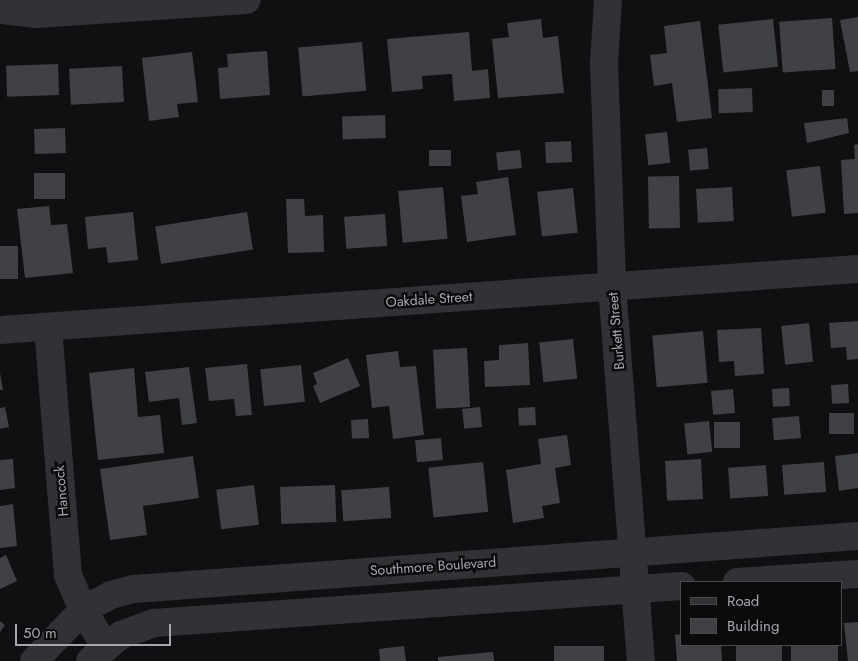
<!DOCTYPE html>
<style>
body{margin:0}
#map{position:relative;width:858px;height:661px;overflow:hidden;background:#101012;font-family:Jost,sans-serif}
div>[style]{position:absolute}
.building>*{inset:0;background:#404144;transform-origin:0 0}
.minor>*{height:28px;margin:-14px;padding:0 14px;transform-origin:14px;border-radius:14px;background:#323236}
span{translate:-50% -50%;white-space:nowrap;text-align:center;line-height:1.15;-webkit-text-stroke:5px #0c0b0c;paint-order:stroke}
.street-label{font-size:14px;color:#a4a7b0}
.legend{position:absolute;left:680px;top:581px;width:162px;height:65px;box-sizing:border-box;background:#0c0b0c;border:1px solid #49494e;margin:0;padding:6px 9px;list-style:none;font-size:15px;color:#a4a7b0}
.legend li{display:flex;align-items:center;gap:10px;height:25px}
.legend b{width:25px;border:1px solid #49494e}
.scale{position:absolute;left:15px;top:624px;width:156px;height:22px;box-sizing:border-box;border:2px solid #a4a7b0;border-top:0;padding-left:6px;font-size:15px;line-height:18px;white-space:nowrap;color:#a4a7b0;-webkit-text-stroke:4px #0c0b0c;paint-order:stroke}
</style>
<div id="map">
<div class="building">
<i style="clip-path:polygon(858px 17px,858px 71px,850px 72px,840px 20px)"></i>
<i style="left:832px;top:18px;width:51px;height:53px;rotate:86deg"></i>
<i style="clip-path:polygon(541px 19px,543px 38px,558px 36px,564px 93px,498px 98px,492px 39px,509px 37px,507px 23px)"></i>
<i style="left:773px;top:19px;width:48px;height:55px;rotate:84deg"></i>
<i style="clip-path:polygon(700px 21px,712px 118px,677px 122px,672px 83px,654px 86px,650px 55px,667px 53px,664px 26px)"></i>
<i style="clip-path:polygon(469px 32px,472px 71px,488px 69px,490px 98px,454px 101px,452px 74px,422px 76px,423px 89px,392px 92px,387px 39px)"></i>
<i style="left:362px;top:42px;width:49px;height:64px;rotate:85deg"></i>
<i style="clip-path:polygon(267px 51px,270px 95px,220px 99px,218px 68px,228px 67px,227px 54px)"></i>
<i style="clip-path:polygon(192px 52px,198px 102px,177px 104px,179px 117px,149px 121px,142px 58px)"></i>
<i style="left:58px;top:64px;width:31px;height:52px;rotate:88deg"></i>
<i style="left:122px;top:66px;width:36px;height:53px;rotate:87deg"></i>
<i style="left:752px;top:88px;width:24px;height:34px;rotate:88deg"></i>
<i style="left:822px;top:90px;width:12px;height:16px"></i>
<i style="left:385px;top:115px;width:23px;height:43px;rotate:88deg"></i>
<i style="clip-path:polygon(847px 118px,849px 133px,807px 143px,804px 123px)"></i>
<i style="left:65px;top:128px;width:25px;height:31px;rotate:88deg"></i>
<i style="left:667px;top:132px;width:31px;height:22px;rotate:84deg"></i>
<i style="left:571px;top:141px;width:21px;height:26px;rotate:87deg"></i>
<i style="clip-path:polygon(858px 144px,858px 213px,844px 214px,841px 160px,855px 159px,854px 145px)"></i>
<i style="left:707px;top:148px;width:21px;height:19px;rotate:85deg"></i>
<i style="left:429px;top:150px;width:22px;height:16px"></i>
<i style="left:520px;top:150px;width:18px;height:24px;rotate:84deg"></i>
<i style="left:820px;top:166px;width:47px;height:34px;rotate:83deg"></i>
<i style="left:34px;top:173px;width:31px;height:26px"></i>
<i style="left:679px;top:176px;width:52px;height:31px;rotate:89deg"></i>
<i style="clip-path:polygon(508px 177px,516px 235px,467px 242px,461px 196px,478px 194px,476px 182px)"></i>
<i style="left:443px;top:187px;width:52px;height:45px;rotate:85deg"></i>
<i style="left:732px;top:187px;width:34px;height:36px;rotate:87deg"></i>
<i style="left:573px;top:188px;width:45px;height:36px;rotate:84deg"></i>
<i style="clip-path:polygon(286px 199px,304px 199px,305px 216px,323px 215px,324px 252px,288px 253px)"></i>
<i style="clip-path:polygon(49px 206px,51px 225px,67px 224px,73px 273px,25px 278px,17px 209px)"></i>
<i style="clip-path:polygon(133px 212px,138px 260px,108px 263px,106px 247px,88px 249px,85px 217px)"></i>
<i style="left:247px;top:212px;width:38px;height:93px;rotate:81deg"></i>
<i style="left:385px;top:214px;width:32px;height:41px;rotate:86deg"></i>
<i style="left:0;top:246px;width:18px;height:33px"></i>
<i style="clip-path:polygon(858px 321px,858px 359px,847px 360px,846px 347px,831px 348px,829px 323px)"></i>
<i style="left:809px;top:323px;width:39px;height:28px;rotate:84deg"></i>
<i style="clip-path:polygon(761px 328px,764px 374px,735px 376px,734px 361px,719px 362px,717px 330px)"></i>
<i style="left:703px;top:331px;width:52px;height:51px;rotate:85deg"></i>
<i style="left:573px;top:339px;width:40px;height:34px;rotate:84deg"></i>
<i style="clip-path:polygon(528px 343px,530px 385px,485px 387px,484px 361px,499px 360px,499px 345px)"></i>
<i style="left:467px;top:348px;width:59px;height:34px;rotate:87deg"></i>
<i style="clip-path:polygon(398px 351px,400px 367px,416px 366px,424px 435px,393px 439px,389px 406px,372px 408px,366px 355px)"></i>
<i style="clip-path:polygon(348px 358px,360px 386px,320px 403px,313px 386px,317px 384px,313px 373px)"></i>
<i style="clip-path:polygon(247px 364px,252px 415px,236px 416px,234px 399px,209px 401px,205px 368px)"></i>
<i style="left:301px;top:365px;width:37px;height:41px;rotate:84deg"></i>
<i style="clip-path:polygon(189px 367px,197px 423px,182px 425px,179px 398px,149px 402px,145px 372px)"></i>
<i style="clip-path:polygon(134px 368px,138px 417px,160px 415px,164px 453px,98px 460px,89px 373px)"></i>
<i style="clip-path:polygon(0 373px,3px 390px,0 390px)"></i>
<i style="left:848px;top:384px;width:19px;height:17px;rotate:87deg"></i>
<i style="left:789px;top:388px;width:18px;height:17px;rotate:87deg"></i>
<i style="left:733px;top:389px;width:24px;height:22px;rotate:85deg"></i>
<i style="clip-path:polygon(5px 407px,9px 427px,0 429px,0 408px)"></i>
<i style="left:480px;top:407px;width:20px;height:18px;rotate:84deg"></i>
<i style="left:535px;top:407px;width:18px;height:17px;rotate:87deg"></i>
<i style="left:829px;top:413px;width:25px;height:21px"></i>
<i style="left:799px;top:416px;width:22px;height:27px;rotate:85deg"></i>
<i style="left:368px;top:419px;width:19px;height:17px;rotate:87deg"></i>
<i style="left:709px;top:421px;width:31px;height:25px;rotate:84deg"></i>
<i style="left:714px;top:422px;width:26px;height:26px"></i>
<i style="clip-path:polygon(567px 435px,571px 465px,555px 468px,560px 503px,542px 506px,544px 518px,513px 523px,506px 470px,541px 464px,538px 439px)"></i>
<i style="left:441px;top:438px;width:22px;height:26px;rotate:85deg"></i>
<i style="clip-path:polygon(858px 453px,858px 488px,839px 491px,835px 456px)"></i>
<i style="clip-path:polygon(193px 456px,199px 498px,143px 506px,147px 535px,110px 540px,100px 469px)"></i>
<i style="clip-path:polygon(13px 459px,15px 488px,0 490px,0 460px)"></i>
<i style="left:701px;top:459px;width:40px;height:36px;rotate:87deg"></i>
<i style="left:483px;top:462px;width:50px;height:55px;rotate:84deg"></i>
<i style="left:824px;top:462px;width:30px;height:42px;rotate:86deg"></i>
<i style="left:766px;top:465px;width:31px;height:38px;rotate:86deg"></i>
<i style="left:254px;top:485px;width:40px;height:38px;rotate:83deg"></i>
<i style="left:335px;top:485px;width:37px;height:55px;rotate:88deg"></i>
<i style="left:389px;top:487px;width:31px;height:48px;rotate:86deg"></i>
<i style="clip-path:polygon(13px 504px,17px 546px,0 548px,0 506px)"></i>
<i style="clip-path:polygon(6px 555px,17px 581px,0 589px,0 558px)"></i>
<i style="clip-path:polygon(0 621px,5px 625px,0 632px)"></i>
<i style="clip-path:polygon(858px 622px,858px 661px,848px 661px,844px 623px)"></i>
<i style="clip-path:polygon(682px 634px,682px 645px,721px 645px,722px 661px,677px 661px,675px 635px)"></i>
<i style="left:736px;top:645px;width:46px;height:16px"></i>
<i style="left:791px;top:645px;width:47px;height:16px"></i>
<i style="clip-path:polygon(404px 646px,406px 661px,380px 661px,379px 649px)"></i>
<i style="left:604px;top:646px;width:15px;height:50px;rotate:90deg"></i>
<i style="clip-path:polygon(493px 652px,494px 661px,438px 661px,438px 657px)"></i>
</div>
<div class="minor">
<i style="left:608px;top:0;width:63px;rotate:93.6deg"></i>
<i style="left:604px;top:63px;width:223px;rotate:87.9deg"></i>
<i style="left:612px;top:286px;width:376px;rotate:85.6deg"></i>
<i style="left:0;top:10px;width:36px;rotate:6deg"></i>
<i style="left:36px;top:14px;width:211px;rotate:-3.8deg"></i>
<i style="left:48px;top:327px;width:249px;rotate:85.4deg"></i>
<i style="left:68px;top:575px;width:38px;rotate:67deg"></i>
<i style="left:83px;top:610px;width:42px;rotate:58.6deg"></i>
<i style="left:0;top:330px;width:860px;rotate:-4.07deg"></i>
<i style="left:737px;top:582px;width:121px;rotate:-3.8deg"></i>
<i style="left:34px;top:661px;width:71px;rotate:-46.1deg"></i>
<i style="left:83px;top:610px;width:32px;rotate:-28deg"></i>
<i style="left:111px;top:595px;width:24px;rotate:-15deg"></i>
<i style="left:134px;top:589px;width:726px;rotate:-4.19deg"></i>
<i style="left:90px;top:661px;width:40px;rotate:-40deg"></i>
<i style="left:121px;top:635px;width:35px;rotate:-20deg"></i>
<i style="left:154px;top:623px;width:529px;rotate:-4.01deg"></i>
</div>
<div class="street-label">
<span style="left:429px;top:299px;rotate:-4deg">Oakdale Street</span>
<span style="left:616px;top:331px;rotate:-95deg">Burkett Street</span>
<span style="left:61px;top:491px;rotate:-95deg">Hancock</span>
<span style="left:433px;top:566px;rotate:-4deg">Southmore Boulevard</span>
</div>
<ul class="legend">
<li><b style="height:6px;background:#323236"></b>Road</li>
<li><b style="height:14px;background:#404144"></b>Building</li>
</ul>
<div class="scale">50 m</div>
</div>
